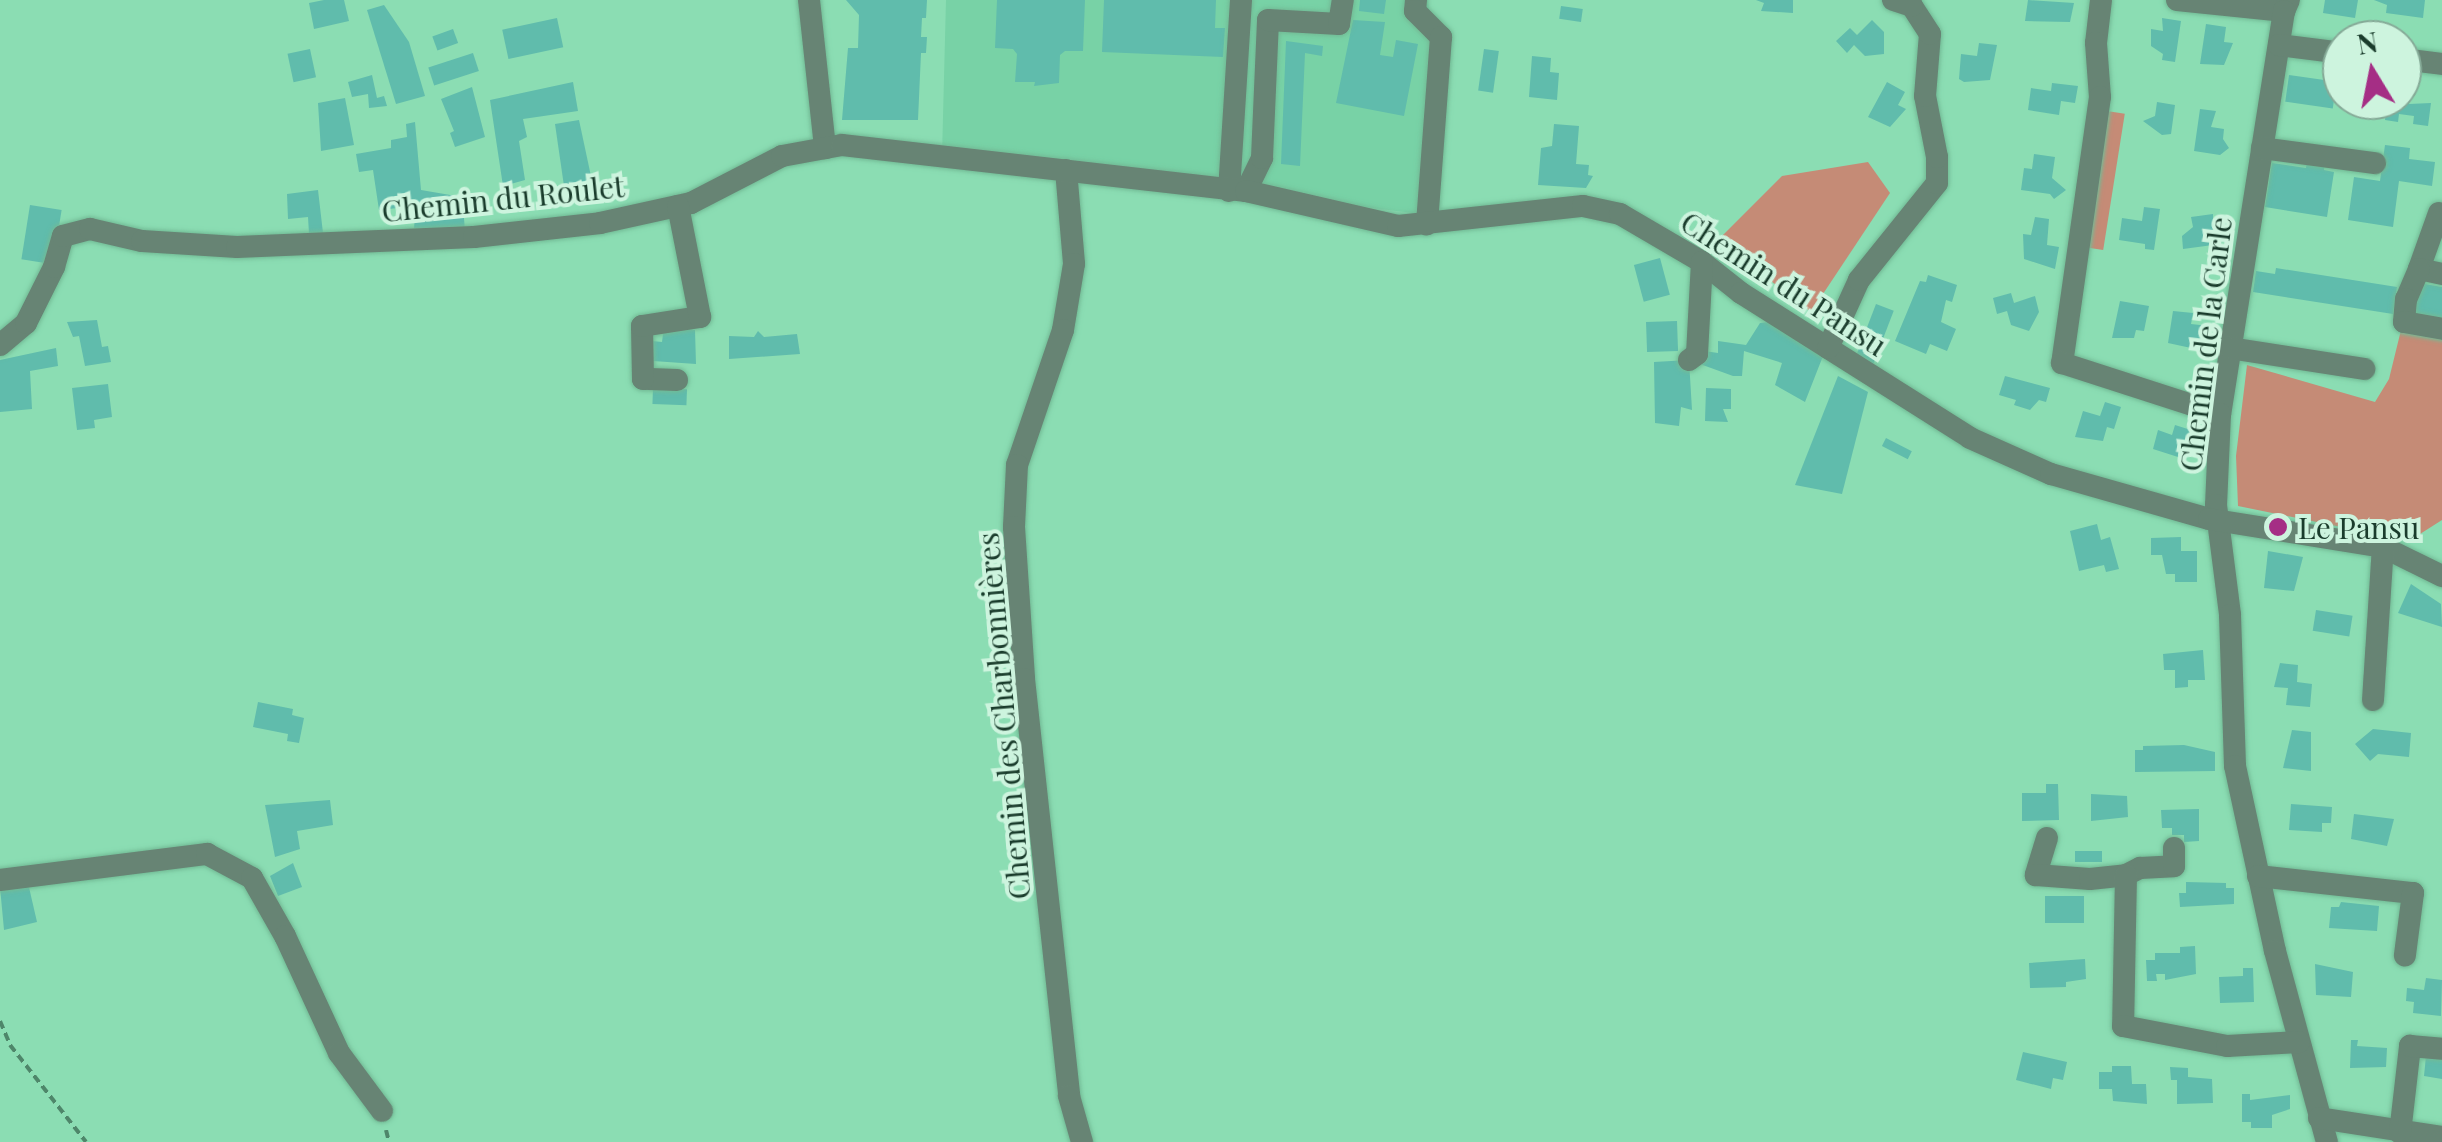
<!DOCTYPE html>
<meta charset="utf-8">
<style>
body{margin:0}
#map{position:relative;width:2442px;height:1142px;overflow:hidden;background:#8bddb3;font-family:"Playfair Display",serif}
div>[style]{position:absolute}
.built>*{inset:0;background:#78d2a6}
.green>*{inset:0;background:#c58b76;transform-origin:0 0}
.building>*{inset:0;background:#60bcac;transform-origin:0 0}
.path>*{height:4px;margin-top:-2px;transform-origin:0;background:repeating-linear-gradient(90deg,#4e866a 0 8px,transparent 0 13px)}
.roads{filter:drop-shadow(0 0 2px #72ba95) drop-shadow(0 0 2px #72ba95)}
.minor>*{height:22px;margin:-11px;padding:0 11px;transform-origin:11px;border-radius:11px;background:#678474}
.dots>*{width:28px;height:28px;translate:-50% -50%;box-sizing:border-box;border:5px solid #cdf4de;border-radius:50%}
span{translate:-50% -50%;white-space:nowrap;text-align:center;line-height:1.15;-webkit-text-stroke:8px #cdf4de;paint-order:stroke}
.street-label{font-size:30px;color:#1a3c2c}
.poi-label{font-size:30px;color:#1a3c2c}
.left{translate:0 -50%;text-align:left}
.north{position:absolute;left:2322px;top:20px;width:100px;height:100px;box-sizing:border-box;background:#cdf4de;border:2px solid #85aa97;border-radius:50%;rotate:350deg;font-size:28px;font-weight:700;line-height:40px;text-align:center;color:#1a3c2c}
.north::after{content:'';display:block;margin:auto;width:35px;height:45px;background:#a52e85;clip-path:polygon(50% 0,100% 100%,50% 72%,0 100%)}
</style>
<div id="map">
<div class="built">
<i style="clip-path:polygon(946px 0,1428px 0,1432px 40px,1422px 214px,942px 156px)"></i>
</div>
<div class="green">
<i style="left:2107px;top:111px;width:18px;height:138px;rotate:9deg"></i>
<i style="clip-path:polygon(1868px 162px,1890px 193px,1811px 312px,1718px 240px,1782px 176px)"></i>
<i style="clip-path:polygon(2402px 326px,2442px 333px,2442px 520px,2409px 541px,2238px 506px,2236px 456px,2247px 365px,2375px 402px,2389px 379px)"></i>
</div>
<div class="building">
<i style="clip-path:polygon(324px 0,344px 0,349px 21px,314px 29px,309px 3px)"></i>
<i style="clip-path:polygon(846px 0,927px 0,926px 18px,922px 18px,921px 37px,927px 37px,926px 53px,921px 53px,918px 120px,842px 120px,848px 48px,858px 48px,859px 15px)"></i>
<i style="clip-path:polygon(997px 0,1085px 0,1083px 51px,1065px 51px,1060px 55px,1059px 83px,1034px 86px,1035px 82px,1015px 82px,1017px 54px,1013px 49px,995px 48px)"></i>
<i style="clip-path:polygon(1104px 0,1216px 0,1215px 28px,1225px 28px,1223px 57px,1102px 52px)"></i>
<i style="clip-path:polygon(1360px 0,1386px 0,1384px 14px,1359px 11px)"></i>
<i style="clip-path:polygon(1756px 0,1793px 0,1793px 13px,1761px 11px,1764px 3px)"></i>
<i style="clip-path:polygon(2028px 0,2074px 3px,2070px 22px,2025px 21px)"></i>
<i style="clip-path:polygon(2325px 0,2358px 0,2355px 18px,2323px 13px)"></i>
<i style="clip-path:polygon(2374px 0,2425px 0,2423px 18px,2386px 13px,2387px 5px)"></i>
<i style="clip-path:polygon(384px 5px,409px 42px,425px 96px,396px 104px,367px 10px)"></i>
<i style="left:1561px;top:6px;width:22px;height:13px;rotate:8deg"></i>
<i style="left:557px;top:18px;width:30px;height:56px;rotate:78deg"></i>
<i style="clip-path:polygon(2162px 18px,2181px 21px,2175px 62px,2162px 60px,2163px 54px,2151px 46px,2151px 29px,2163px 31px)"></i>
<i style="clip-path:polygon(1353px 20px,1385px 22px,1380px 55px,1393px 57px,1396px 40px,1418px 44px,1404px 116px,1336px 103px)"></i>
<i style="clip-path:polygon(1872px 20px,1884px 32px,1884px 54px,1865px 56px,1854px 45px,1847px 53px,1836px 41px,1850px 28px,1857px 35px)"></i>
<i style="clip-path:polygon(2206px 24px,2226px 27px,2224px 42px,2233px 43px,2224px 65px,2200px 64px)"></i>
<i style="left:453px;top:29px;width:15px;height:22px;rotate:70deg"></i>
<i style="clip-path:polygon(1286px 41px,1323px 46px,1322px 56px,1305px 53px,1300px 166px,1281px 164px)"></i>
<i style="clip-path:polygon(1979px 43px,1997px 45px,1990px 80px,1964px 82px,1959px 79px,1961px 54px,1977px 56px)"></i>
<i style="left:310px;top:49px;width:29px;height:23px;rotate:78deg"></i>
<i style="left:1484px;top:49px;width:15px;height:42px;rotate:8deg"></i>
<i style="left:473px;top:53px;width:19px;height:47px;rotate:72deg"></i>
<i style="clip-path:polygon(1532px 56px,1551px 58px,1550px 72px,1559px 73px,1557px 100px,1529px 97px)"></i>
<i style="clip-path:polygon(372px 75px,377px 98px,384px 96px,387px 106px,369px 108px,368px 94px,352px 97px,348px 82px)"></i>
<i style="left:2289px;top:75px;width:48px;height:27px;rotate:8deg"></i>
<i style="clip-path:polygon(2402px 79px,2412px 80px,2409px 104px,2431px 103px,2428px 126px,2413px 124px,2414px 116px,2399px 114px,2398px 122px,2385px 120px,2387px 100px,2402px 100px)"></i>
<i style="clip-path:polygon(573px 82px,578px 111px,523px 119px,527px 137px,519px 141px,525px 180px,503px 186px,490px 100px)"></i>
<i style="clip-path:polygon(1887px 82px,1905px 92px,1898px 105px,1906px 109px,1890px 127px,1868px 117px)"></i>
<i style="clip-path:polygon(2052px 83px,2078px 86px,2075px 103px,2061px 101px,2059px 115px,2028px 110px,2031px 88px,2051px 91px)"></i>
<i style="clip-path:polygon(472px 87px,485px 137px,455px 147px,450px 133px,454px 131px,441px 99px)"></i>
<i style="clip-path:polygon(345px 98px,354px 145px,321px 151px,318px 103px)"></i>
<i style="clip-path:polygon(2157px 102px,2175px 105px,2171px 134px,2162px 135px,2143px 121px,2155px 116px)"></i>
<i style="clip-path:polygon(2200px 109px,2216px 111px,2211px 127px,2224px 129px,2223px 139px,2229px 148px,2220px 155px,2194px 151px)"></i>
<i style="clip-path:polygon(579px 120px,592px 181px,564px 186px,555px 124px)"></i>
<i style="clip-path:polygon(415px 122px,421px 190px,456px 196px,456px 206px,463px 206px,465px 231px,414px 228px,416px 206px,379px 210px,373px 170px,359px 172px,356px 154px,391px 148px,391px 140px,407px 137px,406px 124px)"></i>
<i style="clip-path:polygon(1554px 124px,1579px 126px,1576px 164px,1589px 165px,1588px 175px,1593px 176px,1586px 188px,1538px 185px,1541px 148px,1552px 146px)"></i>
<i style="clip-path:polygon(2385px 145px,2410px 148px,2409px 159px,2435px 162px,2432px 186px,2399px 181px,2393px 227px,2348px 220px,2354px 177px,2380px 181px)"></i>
<i style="clip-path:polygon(2034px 154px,2055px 157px,2052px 178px,2066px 190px,2054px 199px,2050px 194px,2021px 190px,2024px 168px,2032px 169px)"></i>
<i style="clip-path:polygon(2307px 160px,2325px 161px,2324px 170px,2334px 172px,2327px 217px,2265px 207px,2272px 163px,2306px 168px)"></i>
<i style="clip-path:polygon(318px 190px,323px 233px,309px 234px,308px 217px,288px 219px,287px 194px)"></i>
<i style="left:30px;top:205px;width:32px;height:55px;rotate:9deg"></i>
<i style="clip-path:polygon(2144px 207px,2160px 209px,2154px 250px,2145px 249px,2145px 244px,2119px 240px,2122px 218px,2142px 221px)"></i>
<i style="clip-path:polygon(2213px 214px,2213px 245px,2183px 249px,2182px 236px,2193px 227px,2191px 217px)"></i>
<i style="clip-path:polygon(2035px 217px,2049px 219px,2047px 245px,2059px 247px,2055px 269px,2024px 259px,2023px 234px,2031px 235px)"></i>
<i style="left:1660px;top:258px;width:38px;height:27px;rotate:75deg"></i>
<i style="clip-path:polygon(2276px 268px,2397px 287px,2393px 314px,2253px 292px,2256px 271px,2275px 274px)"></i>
<i style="clip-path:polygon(1928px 275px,1957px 285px,1952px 302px,1946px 300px,1941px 322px,1956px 329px,1947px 351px,1930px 344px,1926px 354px,1895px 341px,1920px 281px,1926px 282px)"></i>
<i style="clip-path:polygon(2419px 283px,2442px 287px,2442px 323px,2413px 318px)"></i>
<i style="clip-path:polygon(2011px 293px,2014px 303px,2035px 296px,2039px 312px,2029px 331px,2011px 325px,2007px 311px,1997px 314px,1993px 298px)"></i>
<i style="clip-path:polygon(2120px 301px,2149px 306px,2144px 331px,2136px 330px,2134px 338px,2112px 338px)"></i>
<i style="left:1876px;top:304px;width:19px;height:60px;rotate:21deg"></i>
<i style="clip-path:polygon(2173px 311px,2193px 313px,2191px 324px,2209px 326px,2205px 351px,2168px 343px)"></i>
<i style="clip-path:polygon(97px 320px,102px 347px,108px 346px,111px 362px,85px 366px,79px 336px,73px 337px,67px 322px)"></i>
<i style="left:1677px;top:321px;width:30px;height:31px;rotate:88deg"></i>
<i style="clip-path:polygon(1769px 322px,1823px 356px,1805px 402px,1775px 385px,1782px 363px,1744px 351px,1742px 376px,1733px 376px,1689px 360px,1704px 351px,1718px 353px,1718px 341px,1746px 345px,1760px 323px)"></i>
<i style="clip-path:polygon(664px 326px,695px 330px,696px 364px,653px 361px,652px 341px,662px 342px)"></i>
<i style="clip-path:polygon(758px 331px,764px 337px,797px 334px,800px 354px,729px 359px,729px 336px,754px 337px)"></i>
<i style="clip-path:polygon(56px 348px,58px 366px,30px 371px,32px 409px,0 412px,0 360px)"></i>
<i style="clip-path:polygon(1689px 360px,1692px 410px,1681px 407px,1679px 426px,1655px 423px,1654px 362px)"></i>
<i style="clip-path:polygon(1838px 376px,1868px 392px,1842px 494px,1795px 485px)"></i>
<i style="clip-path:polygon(2005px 376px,2050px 388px,2046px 402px,2039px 400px,2030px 410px,2014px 405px,2016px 400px,1999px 395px)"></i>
<i style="clip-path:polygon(108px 384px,112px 417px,94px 420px,95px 428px,77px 430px,72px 388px)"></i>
<i style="left:653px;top:388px;width:34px;height:16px;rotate:2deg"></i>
<i style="clip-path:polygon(1706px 388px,1731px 389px,1731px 409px,1723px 409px,1728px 422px,1705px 421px)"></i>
<i style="clip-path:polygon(2105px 402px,2121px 407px,2114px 429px,2107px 427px,2103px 441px,2075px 437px,2083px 411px,2100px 416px)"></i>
<i style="clip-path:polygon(2175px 425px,2194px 431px,2188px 451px,2180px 449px,2178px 457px,2153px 449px,2158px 430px,2172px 435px)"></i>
<i style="left:1886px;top:438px;width:29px;height:9px;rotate:27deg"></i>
<i style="clip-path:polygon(2097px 524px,2101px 540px,2110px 537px,2119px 569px,2106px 572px,2104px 565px,2079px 571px,2070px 531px)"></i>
<i style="clip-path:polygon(2181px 537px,2181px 551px,2197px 551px,2197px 582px,2175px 582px,2175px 574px,2166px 574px,2162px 555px,2151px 555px,2151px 538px)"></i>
<i style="clip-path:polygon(2268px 551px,2303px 557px,2294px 591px,2264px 588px)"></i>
<i style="clip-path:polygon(2411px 584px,2441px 604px,2442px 627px,2398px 613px)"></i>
<i style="left:2316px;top:610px;width:37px;height:21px;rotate:9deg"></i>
<i style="clip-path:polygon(2203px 650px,2205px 680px,2188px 680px,2188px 687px,2175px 688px,2175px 670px,2164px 670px,2163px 654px)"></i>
<i style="clip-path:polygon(2280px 663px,2298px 665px,2297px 682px,2312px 684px,2310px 707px,2286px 705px,2288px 688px,2274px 687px)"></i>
<i style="clip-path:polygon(258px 702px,293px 709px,292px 715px,304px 718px,299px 743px,287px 741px,288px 734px,253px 727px)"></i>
<i style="clip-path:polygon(2373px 729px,2411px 733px,2409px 757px,2378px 754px,2370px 761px,2355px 744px)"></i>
<i style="clip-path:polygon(2292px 730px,2311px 732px,2311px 771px,2283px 768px)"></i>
<i style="clip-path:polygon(2184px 745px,2215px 752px,2215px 771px,2135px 772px,2135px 750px,2143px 750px,2143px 746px)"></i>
<i style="clip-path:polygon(2046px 784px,2058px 784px,2059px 820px,2022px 821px,2022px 793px,2046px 793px)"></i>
<i style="clip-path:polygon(2091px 794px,2127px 796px,2128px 817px,2091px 821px)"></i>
<i style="clip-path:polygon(330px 800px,333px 825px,297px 831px,300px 849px,275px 857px,265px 805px)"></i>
<i style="clip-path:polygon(2291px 804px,2332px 807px,2331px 823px,2322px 823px,2322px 832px,2289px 830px)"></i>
<i style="clip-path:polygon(2199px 809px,2199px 841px,2184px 842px,2184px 835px,2172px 835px,2172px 828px,2162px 828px,2161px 810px)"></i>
<i style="clip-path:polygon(2354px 814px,2394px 819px,2387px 846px,2351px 839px)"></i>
<i style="left:2102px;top:851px;width:11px;height:27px;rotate:90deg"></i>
<i style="clip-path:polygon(293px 863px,302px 887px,278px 896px,270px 876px)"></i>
<i style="clip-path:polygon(2186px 882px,2226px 883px,2226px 888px,2234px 888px,2234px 904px,2180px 907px,2179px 893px,2186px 893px)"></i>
<i style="clip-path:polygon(28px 883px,37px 922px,4px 930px,0 887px)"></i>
<i style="left:2084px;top:896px;width:27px;height:39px;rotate:90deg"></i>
<i style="clip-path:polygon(2341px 902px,2379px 906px,2377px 931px,2329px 928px,2331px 907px,2339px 907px)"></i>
<i style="clip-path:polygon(2195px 946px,2196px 974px,2165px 980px,2165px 974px,2156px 974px,2157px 981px,2147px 981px,2146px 960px,2155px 960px,2155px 953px,2180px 953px,2180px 947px)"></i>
<i style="clip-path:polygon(2085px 959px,2086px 979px,2066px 982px,2066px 987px,2030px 988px,2029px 963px)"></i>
<i style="clip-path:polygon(2315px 964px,2353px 972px,2351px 997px,2316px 995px)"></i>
<i style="clip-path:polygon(2243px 968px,2253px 968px,2254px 1002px,2220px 1003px,2219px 977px,2243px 976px)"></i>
<i style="clip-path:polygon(2426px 978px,2442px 980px,2441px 1016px,2413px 1013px,2414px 1002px,2406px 1001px,2407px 988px,2424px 990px)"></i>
<i style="clip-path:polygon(2351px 1040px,2358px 1040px,2357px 1046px,2387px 1048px,2386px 1067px,2350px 1068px)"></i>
<i style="clip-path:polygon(2023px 1052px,2067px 1062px,2063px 1080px,2053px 1078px,2051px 1089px,2016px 1080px)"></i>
<i style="clip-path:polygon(2426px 1056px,2442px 1057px,2442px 1079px,2424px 1076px)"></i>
<i style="clip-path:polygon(2112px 1066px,2131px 1066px,2132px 1084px,2146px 1084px,2147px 1104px,2113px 1101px,2112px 1089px,2099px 1089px,2099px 1072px,2112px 1072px)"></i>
<i style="clip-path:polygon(2170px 1067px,2188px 1068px,2188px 1077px,2212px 1079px,2213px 1103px,2177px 1104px,2177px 1080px,2171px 1080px)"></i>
<i style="clip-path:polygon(2242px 1094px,2250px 1094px,2250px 1100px,2290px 1095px,2290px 1109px,2272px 1115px,2272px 1128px,2251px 1128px,2251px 1122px,2242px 1122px)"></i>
</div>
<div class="path">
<i style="left:0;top:1021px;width:26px;rotate:67deg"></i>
<i style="left:10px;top:1045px;width:123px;rotate:51.9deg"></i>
<i style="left:386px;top:1130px;width:12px;rotate:76deg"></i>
</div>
<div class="roads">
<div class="minor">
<i style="left:809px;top:0;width:149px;rotate:83.8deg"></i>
<i style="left:1416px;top:0;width:11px;rotate:95deg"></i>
<i style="left:1415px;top:11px;width:37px;rotate:45deg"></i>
<i style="left:1441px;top:37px;width:188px;rotate:94.3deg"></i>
<i style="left:2101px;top:0;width:43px;rotate:96.6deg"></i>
<i style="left:2096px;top:43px;width:54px;rotate:85.8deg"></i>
<i style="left:2100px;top:97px;width:269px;rotate:98.1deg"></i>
<i style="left:2062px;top:363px;width:166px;rotate:17.9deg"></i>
<i style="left:2177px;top:0;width:108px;rotate:5.9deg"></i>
<i style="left:2289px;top:0;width:12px;rotate:114deg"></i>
<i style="left:2284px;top:11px;width:408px;rotate:99deg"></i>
<i style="left:2220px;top:414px;width:91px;rotate:92.5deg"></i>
<i style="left:2216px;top:505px;width:111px;rotate:82.7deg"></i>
<i style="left:2230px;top:615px;width:151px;rotate:88.1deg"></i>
<i style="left:2235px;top:766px;width:189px;rotate:77.8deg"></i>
<i style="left:2275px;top:951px;width:198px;rotate:74.8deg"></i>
<i style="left:2279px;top:45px;width:64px;rotate:7.2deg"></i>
<i style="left:2402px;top:59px;width:40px;rotate:7.1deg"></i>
<i style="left:2262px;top:148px;width:114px;rotate:7.6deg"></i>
<i style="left:1066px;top:170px;width:94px;rotate:85.1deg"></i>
<i style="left:1074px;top:264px;width:67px;rotate:99.5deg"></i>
<i style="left:1063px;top:330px;width:143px;rotate:108.8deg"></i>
<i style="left:1017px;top:465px;width:62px;rotate:92.8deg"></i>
<i style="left:1014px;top:527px;width:152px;rotate:86.2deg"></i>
<i style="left:1024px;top:679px;width:419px;rotate:83.8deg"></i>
<i style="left:1069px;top:1096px;width:48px;rotate:74.2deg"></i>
<i style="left:1229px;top:191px;width:191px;rotate:-86.4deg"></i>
<i style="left:1246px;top:191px;width:37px;rotate:-64deg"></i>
<i style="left:1262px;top:158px;width:138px;rotate:-87.5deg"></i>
<i style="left:1268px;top:20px;width:71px;rotate:3.2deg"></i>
<i style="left:1339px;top:24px;width:24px;rotate:-81deg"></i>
<i style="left:2439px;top:213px;width:59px;rotate:109.7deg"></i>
<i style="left:2419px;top:269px;width:24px;rotate:12deg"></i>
<i style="left:2419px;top:269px;width:33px;rotate:113deg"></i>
<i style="left:2406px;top:299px;width:23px;rotate:95deg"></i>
<i style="left:2404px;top:322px;width:39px;rotate:10deg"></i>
<i style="left:0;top:345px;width:34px;rotate:-40deg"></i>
<i style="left:26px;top:323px;width:63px;rotate:-63.4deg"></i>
<i style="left:54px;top:267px;width:32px;rotate:-74deg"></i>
<i style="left:63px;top:236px;width:28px;rotate:-15deg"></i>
<i style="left:90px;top:229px;width:53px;rotate:13deg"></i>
<i style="left:142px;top:241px;width:95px;rotate:3.6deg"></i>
<i style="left:237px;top:247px;width:237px;rotate:-2.4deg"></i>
<i style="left:474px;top:237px;width:127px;rotate:-6.3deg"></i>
<i style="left:600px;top:223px;width:93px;rotate:-12.4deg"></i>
<i style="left:691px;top:203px;width:102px;rotate:-27.3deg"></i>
<i style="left:782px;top:156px;width:61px;rotate:-10.4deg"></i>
<i style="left:842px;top:145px;width:407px;rotate:6.5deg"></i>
<i style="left:1246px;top:191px;width:156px;rotate:13deg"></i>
<i style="left:1398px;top:226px;width:186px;rotate:-6.2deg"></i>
<i style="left:1583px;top:206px;width:38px;rotate:12deg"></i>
<i style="left:1620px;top:214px;width:95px;rotate:30.3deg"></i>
<i style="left:1702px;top:262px;width:50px;rotate:38.5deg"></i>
<i style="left:1741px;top:293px;width:271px;rotate:32.3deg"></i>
<i style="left:1970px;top:438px;width:89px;rotate:24deg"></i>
<i style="left:2051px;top:474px;width:164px;rotate:15.9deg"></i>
<i style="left:2209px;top:519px;width:176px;rotate:9.1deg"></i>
<i style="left:2383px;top:547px;width:66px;rotate:26.2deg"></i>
<i style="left:1828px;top:348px;width:75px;rotate:-65.5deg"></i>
<i style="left:1859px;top:280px;width:124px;rotate:-51.2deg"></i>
<i style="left:1937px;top:183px;width:26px;rotate:-90deg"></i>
<i style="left:1937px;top:157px;width:62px;rotate:-101.1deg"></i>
<i style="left:1925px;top:96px;width:62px;rotate:-85.4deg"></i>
<i style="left:1930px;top:34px;width:33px;rotate:-123deg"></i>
<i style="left:1912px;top:6px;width:20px;rotate:-162deg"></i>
<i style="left:2230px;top:348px;width:136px;rotate:8.9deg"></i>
<i style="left:1689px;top:360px;width:10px;rotate:-37deg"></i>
<i style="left:1697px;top:354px;width:92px;rotate:-86.9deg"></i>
<i style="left:677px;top:380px;width:34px;rotate:-178deg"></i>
<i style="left:643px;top:379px;width:53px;rotate:-91.1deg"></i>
<i style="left:642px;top:326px;width:59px;rotate:-8.8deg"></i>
<i style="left:700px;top:317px;width:113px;rotate:-101.2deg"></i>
<i style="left:2373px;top:700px;width:153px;rotate:-86.3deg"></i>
<i style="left:2047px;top:838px;width:39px;rotate:107deg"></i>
<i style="left:2036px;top:875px;width:54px;rotate:4.2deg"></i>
<i style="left:2090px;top:879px;width:36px;rotate:-6deg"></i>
<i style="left:2126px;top:875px;width:16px;rotate:-27deg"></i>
<i style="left:2140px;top:868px;width:34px;rotate:-3deg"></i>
<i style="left:2174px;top:866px;width:18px;rotate:-90deg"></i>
<i style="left:2126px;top:875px;width:151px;rotate:91.1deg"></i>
<i style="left:2123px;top:1026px;width:106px;rotate:10.9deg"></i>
<i style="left:2227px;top:1046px;width:72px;rotate:-3.2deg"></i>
<i style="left:2258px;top:876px;width:156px;rotate:6.3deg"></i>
<i style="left:2413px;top:893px;width:63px;rotate:97.4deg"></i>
<i style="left:0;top:880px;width:209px;rotate:-7.2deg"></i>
<i style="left:207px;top:854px;width:51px;rotate:28.1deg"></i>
<i style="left:252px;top:878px;width:67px;rotate:60.4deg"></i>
<i style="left:285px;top:936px;width:129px;rotate:65.2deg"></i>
<i style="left:339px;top:1053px;width:72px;rotate:53.4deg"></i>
<i style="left:2319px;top:1118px;width:124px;rotate:8.8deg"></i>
<i style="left:2400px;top:1133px;width:88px;rotate:-83.4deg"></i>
<i style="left:2410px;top:1046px;width:32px;rotate:5deg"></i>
</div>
</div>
<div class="dots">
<i style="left:2278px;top:527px;background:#a52e85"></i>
</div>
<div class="street-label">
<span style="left:503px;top:198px;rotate:-6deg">Chemin du Roulet</span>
<span style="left:1784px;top:283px;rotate:33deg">Chemin du Pansu</span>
<span style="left:2205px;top:344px;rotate:-83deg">Chemin de la Carle</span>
<span style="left:1003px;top:716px;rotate:-95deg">Chemin des Charbonnières</span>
</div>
<div class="poi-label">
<span class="left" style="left:2298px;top:527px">Le Pansu</span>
</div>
<div class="north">N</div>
</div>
